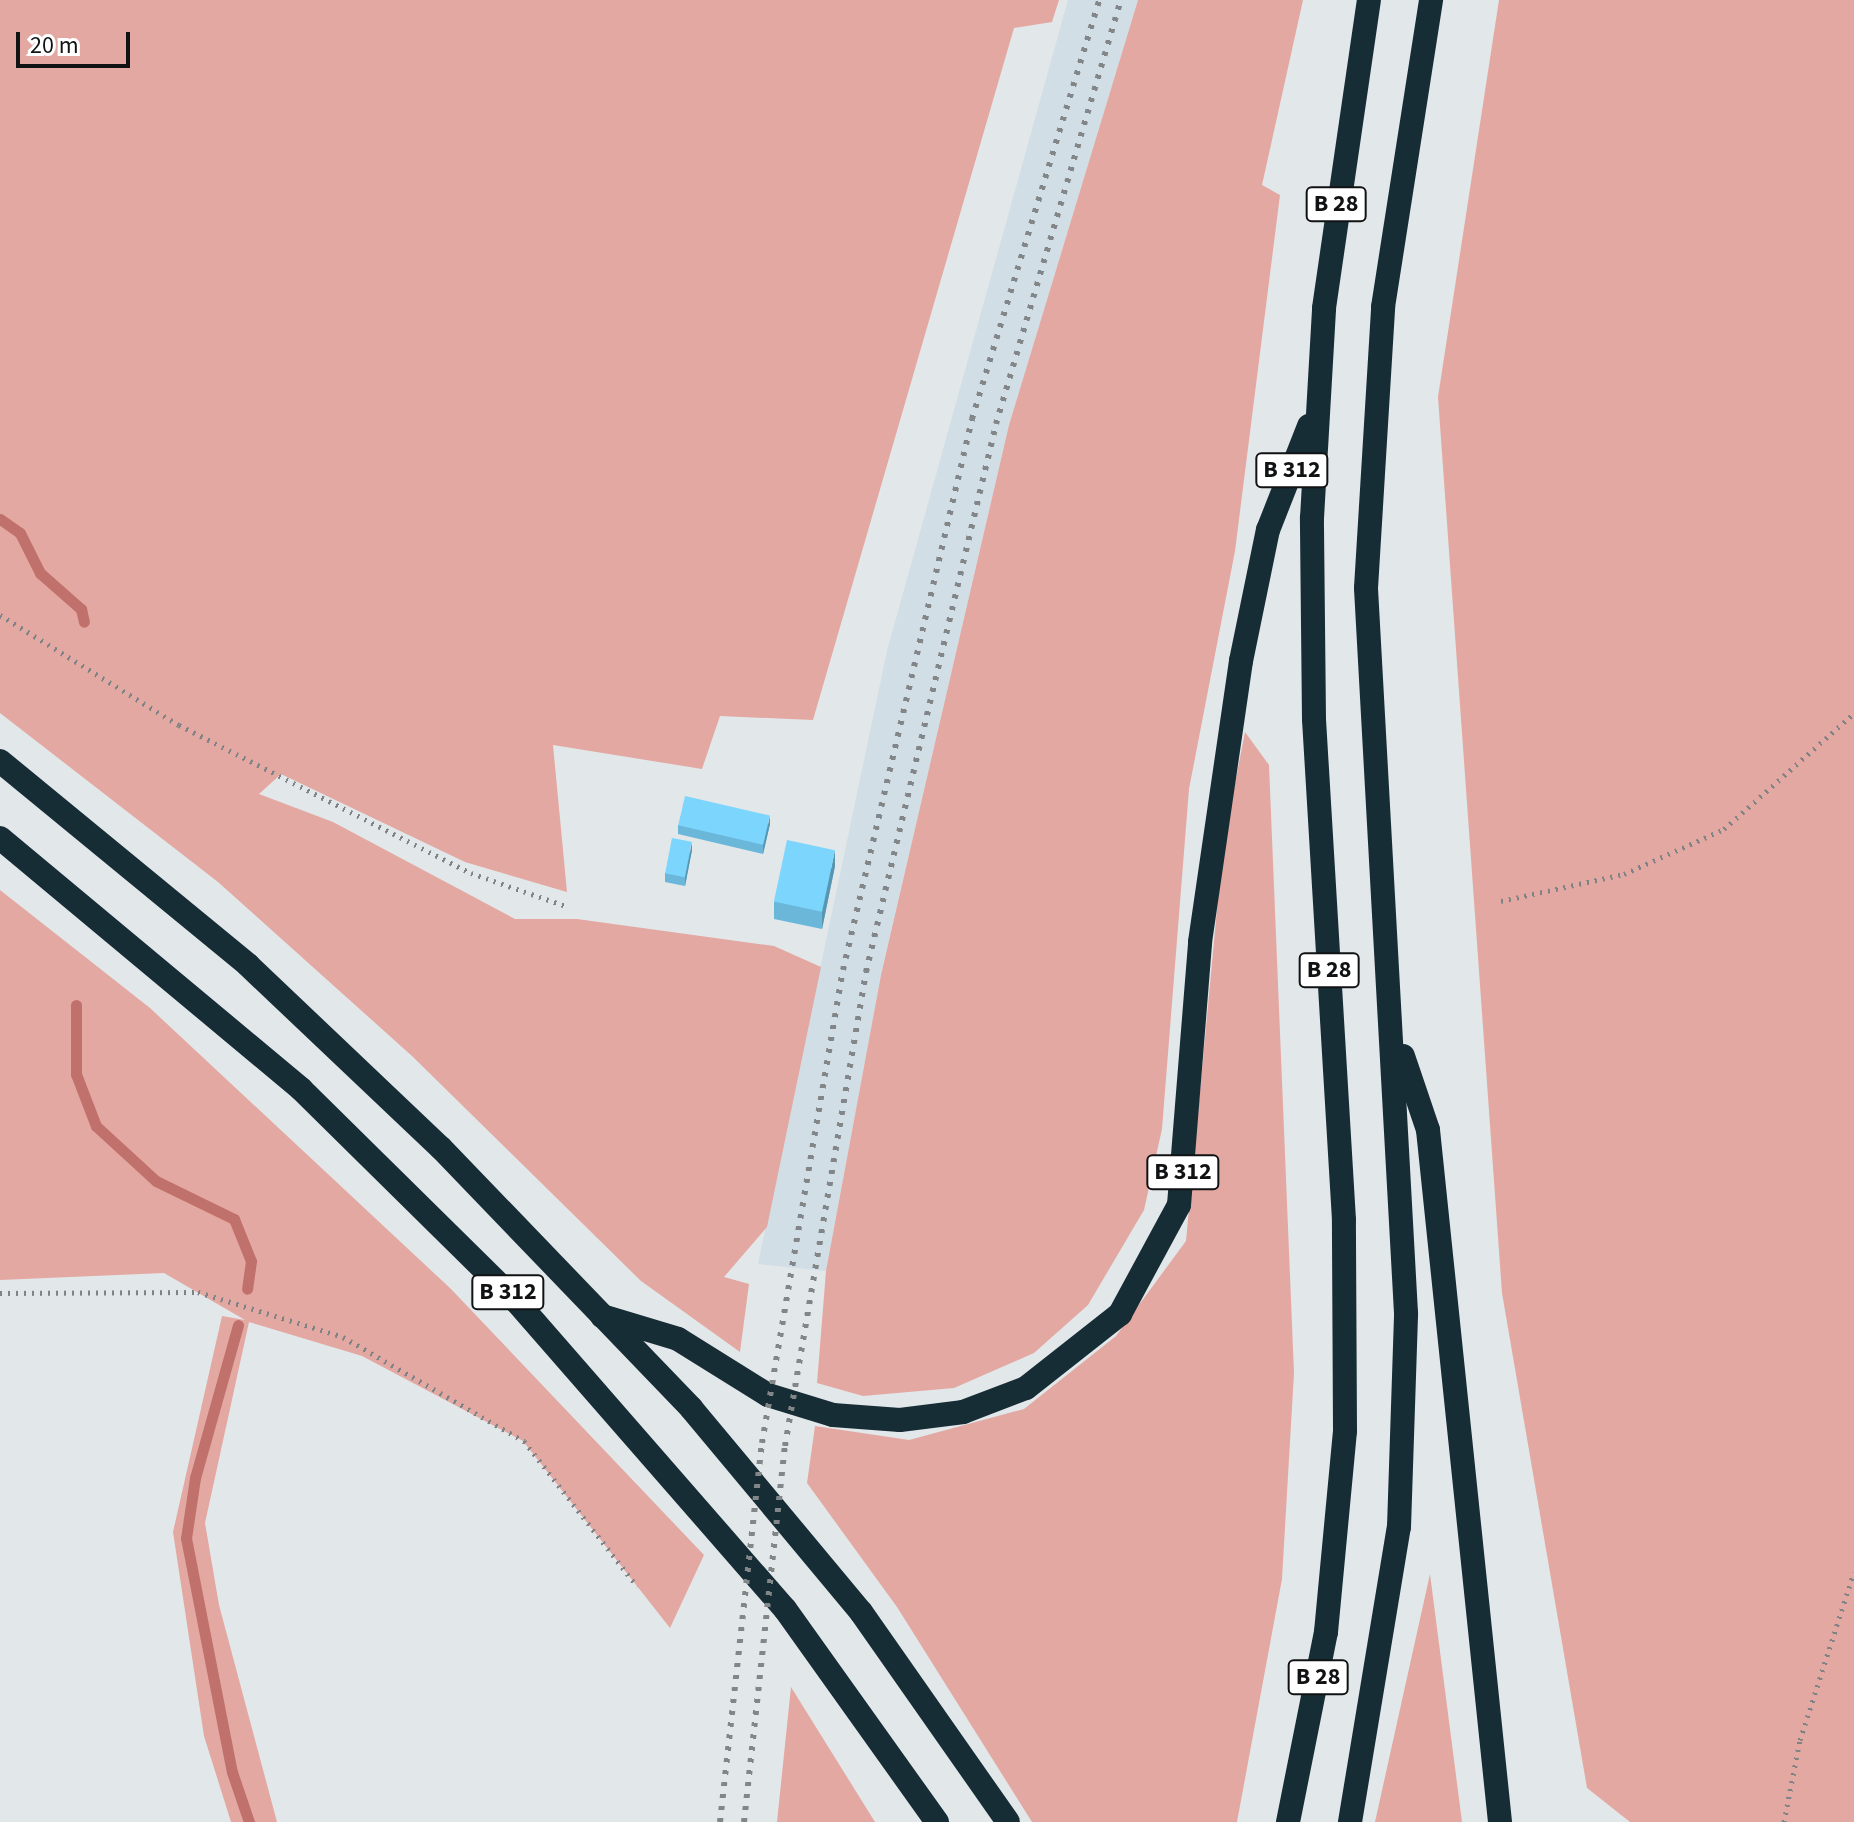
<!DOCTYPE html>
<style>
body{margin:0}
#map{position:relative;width:1854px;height:1822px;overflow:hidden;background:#e2e7ea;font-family:"Source Sans 3",sans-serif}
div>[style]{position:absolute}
.built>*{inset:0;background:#d1dee5}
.green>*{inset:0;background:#e4a8a2}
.stream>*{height:11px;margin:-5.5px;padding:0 5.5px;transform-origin:5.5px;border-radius:5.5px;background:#c1716c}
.path>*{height:5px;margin-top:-2.5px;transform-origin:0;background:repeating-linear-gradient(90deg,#7f8385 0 2px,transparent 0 8px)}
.highway>*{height:24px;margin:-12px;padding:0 12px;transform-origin:12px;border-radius:12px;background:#172d36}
.rail>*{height:6px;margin-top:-3px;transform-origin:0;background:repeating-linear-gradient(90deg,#828688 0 4px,transparent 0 12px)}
.wall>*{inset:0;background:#6bb7d9}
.shaded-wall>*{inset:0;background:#5795b0}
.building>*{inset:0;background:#7cd5fc;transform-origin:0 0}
span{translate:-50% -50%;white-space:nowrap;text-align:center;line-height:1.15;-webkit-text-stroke:6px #fff;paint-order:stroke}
.shield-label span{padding:2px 6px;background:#fff;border:2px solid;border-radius:6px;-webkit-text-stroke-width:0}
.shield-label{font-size:24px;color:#101213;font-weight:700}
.scale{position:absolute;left:16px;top:32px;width:114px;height:36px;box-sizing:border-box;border:4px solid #101213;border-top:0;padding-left:10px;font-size:24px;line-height:28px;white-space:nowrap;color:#101213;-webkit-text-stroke:6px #fff;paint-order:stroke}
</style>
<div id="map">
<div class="built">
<i style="clip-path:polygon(1068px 0,1138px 0,1009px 425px,881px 975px,826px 1271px,758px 1264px,887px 651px)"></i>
</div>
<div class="green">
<i style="clip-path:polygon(0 0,1059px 0,1052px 22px,1014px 28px,813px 720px,720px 716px,702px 769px,553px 745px,567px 892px,465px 862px,281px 774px,259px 794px,333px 822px,515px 919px,577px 919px,774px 946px,821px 967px,767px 1227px,724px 1277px,749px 1284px,740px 1352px,641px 1281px,412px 1056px,218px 882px,0 713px)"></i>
<i style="clip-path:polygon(1138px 0,1303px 0,1262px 185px,1280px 195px,1235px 551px,1189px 789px,1162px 1129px,1144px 1210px,1088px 1305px,1034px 1353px,954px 1388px,863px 1396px,817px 1383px,826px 1271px,881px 975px,1009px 425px)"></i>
<i style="clip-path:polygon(1499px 0,1854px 0,1854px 1822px,1630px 1822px,1587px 1788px,1502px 1293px,1438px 397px)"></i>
<i style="clip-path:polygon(1245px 732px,1269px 765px,1294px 1373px,1282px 1579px,1237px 1822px,1032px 1822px,897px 1607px,807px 1483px,815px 1426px,909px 1440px,1024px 1409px,1116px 1336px,1186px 1241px,1223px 845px)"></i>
<i style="clip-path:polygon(0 890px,150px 1008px,451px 1289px,704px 1555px,670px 1628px,523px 1441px,362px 1356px,249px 1322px,205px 1523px,219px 1605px,277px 1822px,231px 1822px,204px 1736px,173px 1532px,222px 1316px,245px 1320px,164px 1273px,0 1280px)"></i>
<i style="clip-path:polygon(1430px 1574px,1462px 1822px,1375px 1822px)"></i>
<i style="clip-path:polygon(791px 1687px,875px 1822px,777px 1822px)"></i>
</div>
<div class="stream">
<i style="left:0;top:519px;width:24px;rotate:35deg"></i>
<i style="left:20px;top:533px;width:45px;rotate:63.4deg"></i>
<i style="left:40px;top:573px;width:55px;rotate:41.3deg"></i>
<i style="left:81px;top:609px;width:13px;rotate:77deg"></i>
<i style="left:76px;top:1005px;width:69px;rotate:90deg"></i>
<i style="left:76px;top:1074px;width:56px;rotate:69deg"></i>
<i style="left:96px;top:1126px;width:81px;rotate:42.5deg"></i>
<i style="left:156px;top:1181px;width:87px;rotate:26deg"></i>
<i style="left:234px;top:1219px;width:45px;rotate:68deg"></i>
<i style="left:251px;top:1261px;width:28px;rotate:98deg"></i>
<i style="left:238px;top:1325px;width:159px;rotate:105.7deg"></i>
<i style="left:195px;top:1478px;width:61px;rotate:98.5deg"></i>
<i style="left:186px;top:1538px;width:238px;rotate:78.9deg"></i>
<i style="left:232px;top:1772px;width:53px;rotate:71.2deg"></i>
</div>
<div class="path">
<i style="left:0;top:615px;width:210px;rotate:31.6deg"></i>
<i style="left:179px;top:725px;width:327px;rotate:26.9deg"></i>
<i style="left:471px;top:873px;width:101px;rotate:19.2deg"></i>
<i style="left:1501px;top:901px;width:126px;rotate:-12.4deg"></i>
<i style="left:1624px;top:874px;width:110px;rotate:-24.2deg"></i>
<i style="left:1724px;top:829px;width:174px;rotate:-41.7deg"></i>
<i style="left:0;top:1293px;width:198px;rotate:-0.3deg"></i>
<i style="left:198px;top:1292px;width:152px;rotate:17.2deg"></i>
<i style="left:343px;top:1337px;width:209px;rotate:29.9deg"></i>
<i style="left:524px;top:1441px;width:184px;rotate:52.1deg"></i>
<i style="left:1784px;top:1822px;width:84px;rotate:-79deg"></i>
<i style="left:1800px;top:1740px;width:176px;rotate:-72.2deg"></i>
</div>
<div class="highway">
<i style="left:0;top:761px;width:321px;rotate:39.4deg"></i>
<i style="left:248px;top:965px;width:266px;rotate:43.5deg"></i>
<i style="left:441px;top:1148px;width:361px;rotate:46.1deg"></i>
<i style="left:691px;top:1408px;width:266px;rotate:50.2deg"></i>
<i style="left:861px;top:1612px;width:256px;rotate:55deg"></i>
<i style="left:0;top:838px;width:392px;rotate:39.8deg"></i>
<i style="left:301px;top:1089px;width:303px;rotate:44.6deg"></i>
<i style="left:517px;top:1302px;width:408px;rotate:48.9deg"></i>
<i style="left:785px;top:1609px;width:262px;rotate:54.5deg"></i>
<i style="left:1403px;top:1056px;width:78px;rotate:71.3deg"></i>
<i style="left:1428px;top:1130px;width:696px;rotate:84.06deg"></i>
<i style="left:602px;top:1316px;width:79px;rotate:16.8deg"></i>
<i style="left:678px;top:1339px;width:106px;rotate:31.9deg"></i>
<i style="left:768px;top:1395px;width:68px;rotate:17.1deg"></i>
<i style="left:833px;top:1415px;width:67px;rotate:4.3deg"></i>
<i style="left:900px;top:1420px;width:64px;rotate:-7.2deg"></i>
<i style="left:963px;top:1412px;width:67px;rotate:-20.9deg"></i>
<i style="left:1026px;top:1388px;width:120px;rotate:-38.2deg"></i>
<i style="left:1120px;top:1314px;width:124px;rotate:-61.6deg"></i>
<i style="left:1179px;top:1205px;width:264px;rotate:-85.4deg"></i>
<i style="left:1200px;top:942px;width:284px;rotate:-81.7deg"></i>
<i style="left:1241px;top:661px;width:134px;rotate:-78.4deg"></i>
<i style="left:1268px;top:530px;width:112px;rotate:-68.5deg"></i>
<i style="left:1288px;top:1822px;width:194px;rotate:-78.7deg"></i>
<i style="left:1326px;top:1632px;width:202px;rotate:-84.6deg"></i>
<i style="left:1345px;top:1431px;width:211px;rotate:-90.3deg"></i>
<i style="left:1344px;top:1220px;width:502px;rotate:-93.43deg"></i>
<i style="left:1314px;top:719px;width:201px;rotate:-90.6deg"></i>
<i style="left:1312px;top:518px;width:210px;rotate:-86.7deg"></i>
<i style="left:1324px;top:308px;width:311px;rotate:-81.7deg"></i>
<i style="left:1350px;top:1822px;width:299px;rotate:-80.6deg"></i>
<i style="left:1399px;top:1527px;width:214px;rotate:-88.1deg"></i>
<i style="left:1406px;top:1313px;width:726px;rotate:-93.16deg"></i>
<i style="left:1366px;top:588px;width:282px;rotate:-86.5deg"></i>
<i style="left:1383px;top:307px;width:311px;rotate:-81.1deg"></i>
</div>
<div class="rail">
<i style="left:720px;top:1822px;width:381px;rotate:-83.7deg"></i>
<i style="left:762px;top:1443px;width:480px;rotate:-80.3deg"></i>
<i style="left:843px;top:970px;width:566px;rotate:-76.82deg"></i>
<i style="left:972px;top:419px;width:438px;rotate:-73.1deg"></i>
<i style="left:744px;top:1822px;width:378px;rotate:-83.8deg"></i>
<i style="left:785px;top:1446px;width:481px;rotate:-80.3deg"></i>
<i style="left:866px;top:972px;width:563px;rotate:-76.65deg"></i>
<i style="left:996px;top:424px;width:442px;rotate:-73.6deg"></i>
</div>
<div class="wall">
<i style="clip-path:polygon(770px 824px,763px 854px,678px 834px,678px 825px)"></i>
<i style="clip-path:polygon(692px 850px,685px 886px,665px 882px,665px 873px)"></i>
<i style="clip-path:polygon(835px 866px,822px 929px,774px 919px,774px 902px)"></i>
</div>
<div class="shaded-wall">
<i style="clip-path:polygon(770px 816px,770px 824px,763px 854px,763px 846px)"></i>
<i style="clip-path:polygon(692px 842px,692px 850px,685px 886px,685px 878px)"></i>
<i style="clip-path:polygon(835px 850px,835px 866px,822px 929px,822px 913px)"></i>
</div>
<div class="building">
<i style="left:685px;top:796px;width:87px;height:30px;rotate:13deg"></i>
<i style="left:672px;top:838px;width:20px;height:36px;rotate:11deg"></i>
<i style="left:787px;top:840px;width:49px;height:63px;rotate:12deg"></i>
</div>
<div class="shield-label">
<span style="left:1336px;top:204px">B 28</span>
<span style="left:1292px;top:470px">B 312</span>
<span style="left:1329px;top:970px">B 28</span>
<span style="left:1183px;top:1172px">B 312</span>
<span style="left:508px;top:1292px">B 312</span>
<span style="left:1318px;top:1677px">B 28</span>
</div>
<div class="scale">20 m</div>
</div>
